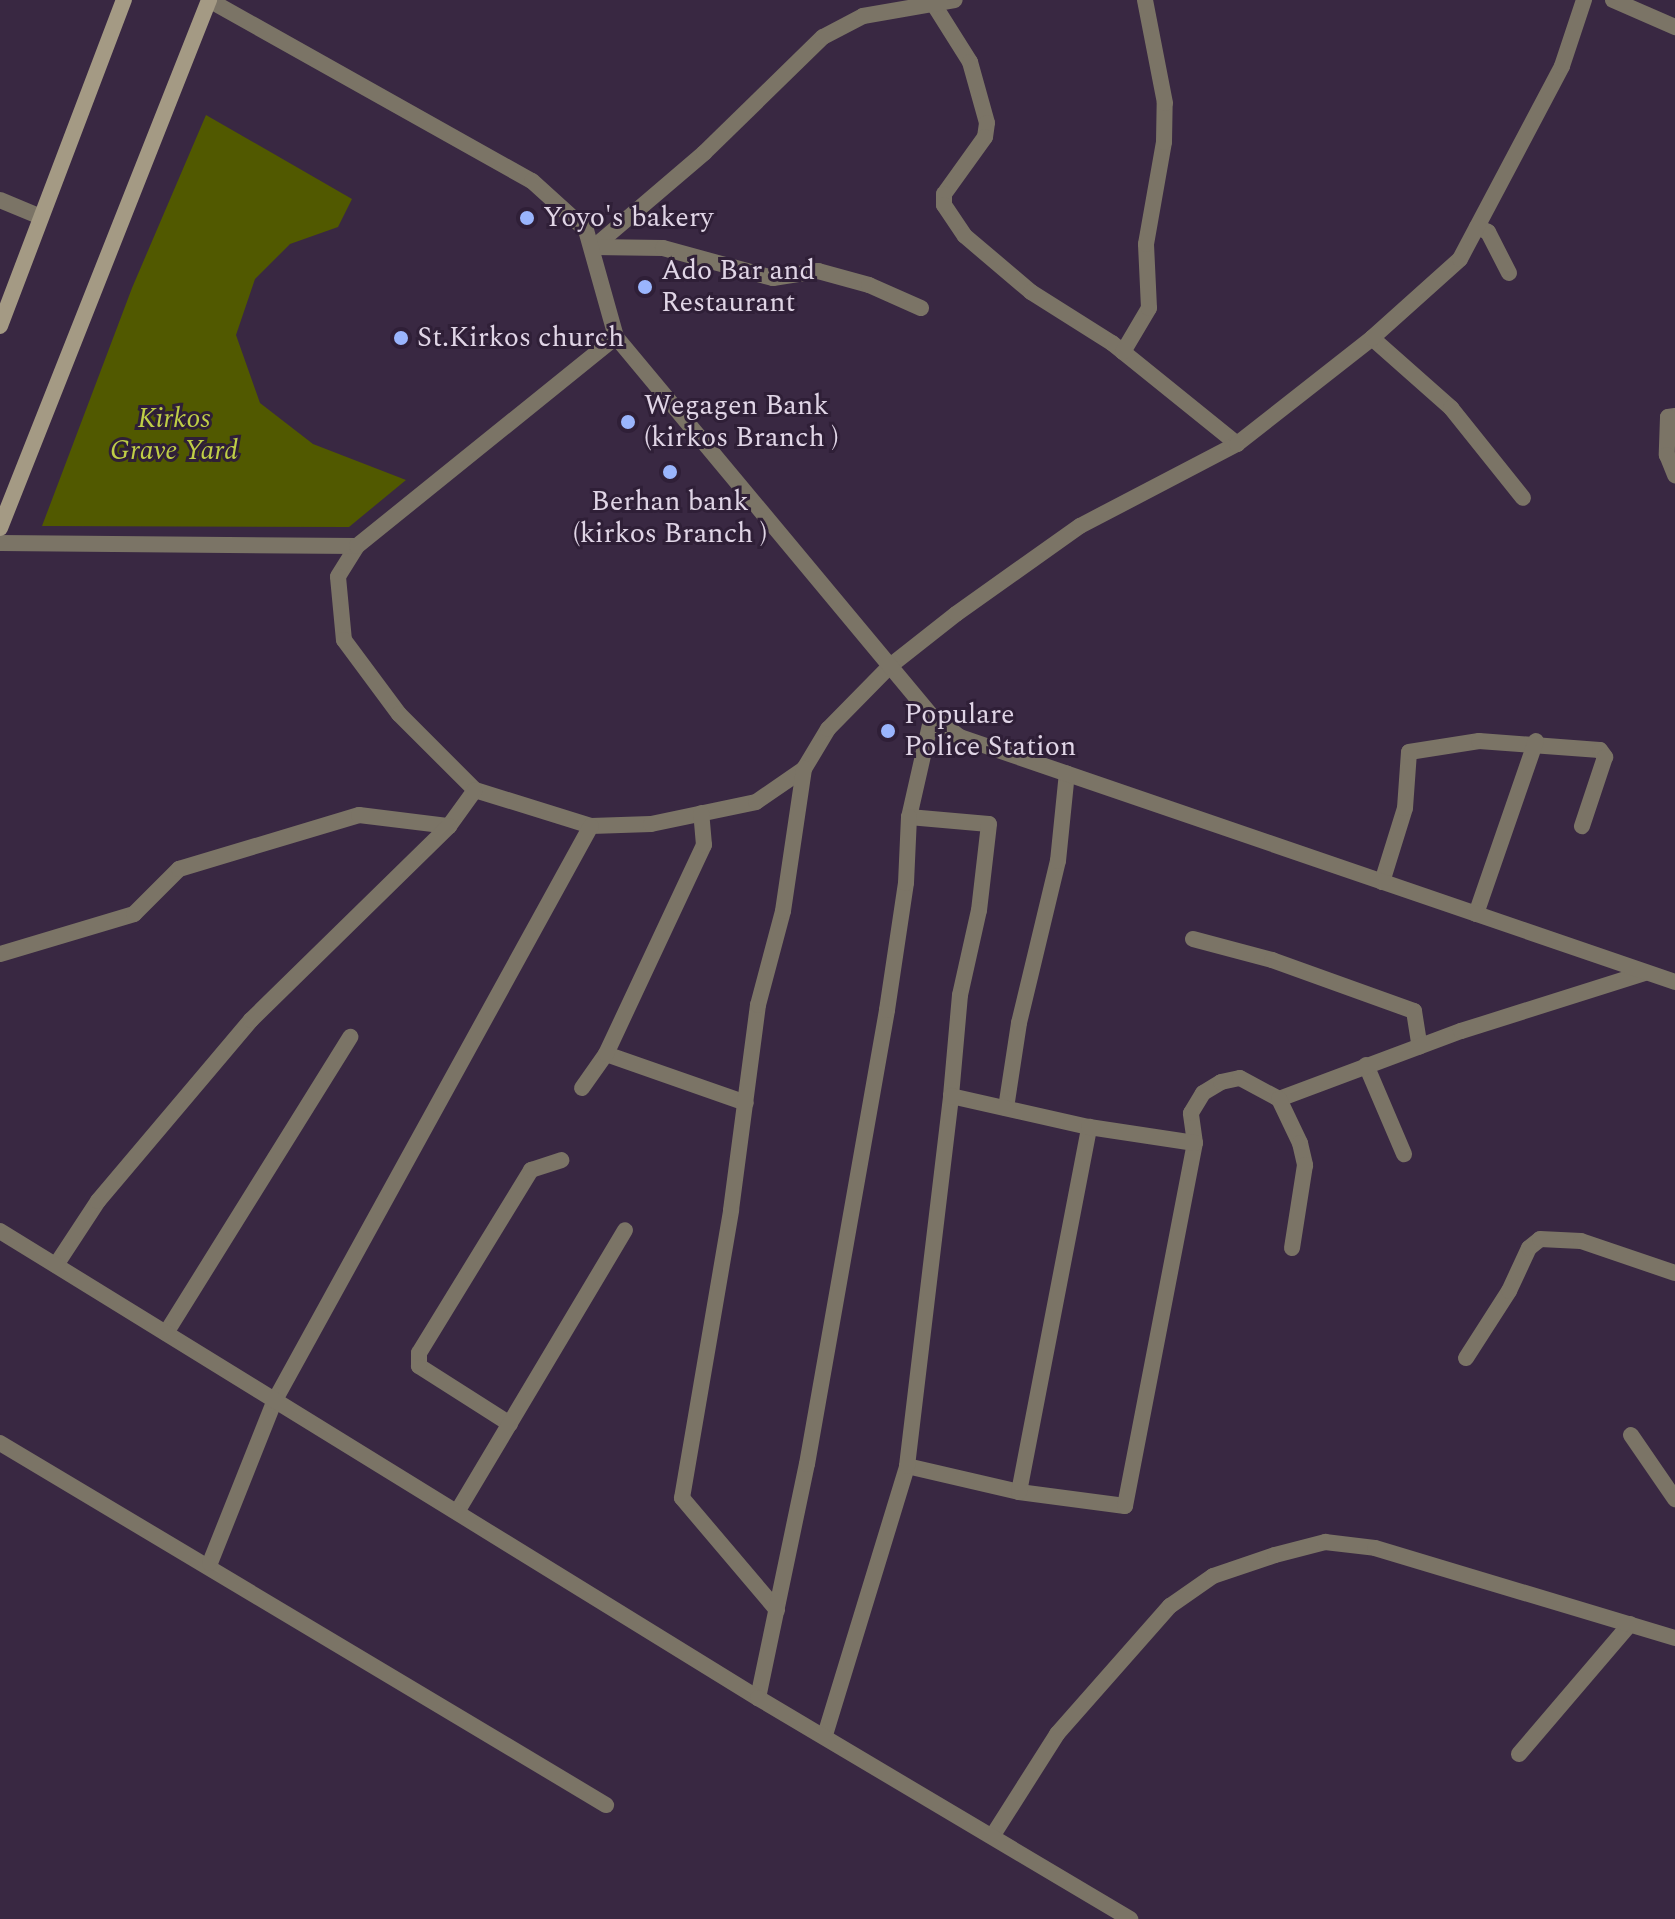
<!DOCTYPE html>
<style>
body{margin:0}
#map{position:relative;width:1675px;height:1919px;overflow:hidden;background:#392842;font-family:Spectral,serif}
div>[style]{position:absolute}
.green>*{inset:0;background:#515900}
.minor>*{height:16px;margin:-8px;padding:0 8px;transform-origin:8px;border-radius:8px;background:#7b7466}
.tertiary>*{height:16px;margin:-8px;padding:0 8px;transform-origin:8px;border-radius:8px;background:#7b7466}
.secondary>*{height:16px;margin:-8px;padding:0 8px;transform-origin:8px;border-radius:8px;background:#a49a84}
.dots>*{width:22px;height:22px;translate:-50% -50%;box-sizing:border-box;border:4px solid #2f1f37;border-radius:50%}
span{translate:-50% -50%;white-space:nowrap;text-align:center;line-height:1.15;-webkit-text-stroke:6px #2f1f37;paint-order:stroke}
.poi-label{font-size:28px;color:#e0d5e6}
.left{translate:0 -50%;text-align:left}
.park-label{font-size:28px;color:#bfce46;font-style:italic}
</style>
<div id="map">
<div class="green">
<i style="clip-path:polygon(206px 115px,352px 199px,338px 227px,290px 244px,255px 279px,236px 335px,260px 403px,313px 444px,406px 480px,349px 527px,42px 526px,132px 288px)"></i>
</div>
<div class="minor">
<i style="left:931px;top:0;width:73px;rotate:57.8deg"></i>
<i style="left:970px;top:62px;width:63px;rotate:74.4deg"></i>
<i style="left:987px;top:123px;width:14px;rotate:98deg"></i>
<i style="left:985px;top:137px;width:70px;rotate:125.7deg"></i>
<i style="left:944px;top:194px;width:11px;rotate:90deg"></i>
<i style="left:944px;top:205px;width:37px;rotate:56deg"></i>
<i style="left:965px;top:236px;width:87px;rotate:40.3deg"></i>
<i style="left:1031px;top:292px;width:96px;rotate:32.2deg"></i>
<i style="left:1112px;top:343px;width:161px;rotate:38.9deg"></i>
<i style="left:1613px;top:0;width:68px;rotate:23.5deg"></i>
<i style="left:0;top:200px;width:44px;rotate:22.5deg"></i>
<i style="left:1477px;top:227px;width:12px;rotate:24deg"></i>
<i style="left:1488px;top:232px;width:46px;rotate:62.9deg"></i>
<i style="left:594px;top:247px;width:145px;rotate:-40.5deg"></i>
<i style="left:704px;top:153px;width:166px;rotate:-44.3deg"></i>
<i style="left:823px;top:37px;width:45px;rotate:-27.7deg"></i>
<i style="left:863px;top:16px;width:93px;rotate:-9.9deg"></i>
<i style="left:594px;top:247px;width:69px;rotate:0.8deg"></i>
<i style="left:663px;top:248px;width:114px;rotate:15.3deg"></i>
<i style="left:773px;top:278px;width:46px;rotate:-8.8deg"></i>
<i style="left:818px;top:271px;width:53px;rotate:15.4deg"></i>
<i style="left:869px;top:285px;width:57px;rotate:23.9deg"></i>
<i style="left:1372px;top:338px;width:106px;rotate:41.5deg"></i>
<i style="left:1451px;top:408px;width:115px;rotate:51.3deg"></i>
<i style="left:1123px;top:352px;width:51px;rotate:-59.4deg"></i>
<i style="left:1149px;top:308px;width:64px;rotate:-92.7deg"></i>
<i style="left:1146px;top:244px;width:104px;rotate:-80deg"></i>
<i style="left:1164px;top:142px;width:39px;rotate:-89deg"></i>
<i style="left:1165px;top:103px;width:105px;rotate:-101deg"></i>
<i style="left:1675px;top:416px;width:7px;rotate:172deg"></i>
<i style="left:1668px;top:417px;width:38px;rotate:92deg"></i>
<i style="left:1667px;top:455px;width:22px;rotate:68deg"></i>
<i style="left:357px;top:546px;width:36px;rotate:122deg"></i>
<i style="left:338px;top:577px;width:63px;rotate:84.6deg"></i>
<i style="left:344px;top:640px;width:92px;rotate:53.4deg"></i>
<i style="left:399px;top:714px;width:107px;rotate:45deg"></i>
<i style="left:475px;top:790px;width:121px;rotate:17.2deg"></i>
<i style="left:591px;top:826px;width:60px;rotate:-1.9deg"></i>
<i style="left:651px;top:824px;width:107px;rotate:-11.8deg"></i>
<i style="left:756px;top:802px;width:58px;rotate:-34.5deg"></i>
<i style="left:804px;top:769px;width:47px;rotate:-59deg"></i>
<i style="left:828px;top:729px;width:88px;rotate:-45.5deg"></i>
<i style="left:890px;top:666px;width:84px;rotate:-38.2deg"></i>
<i style="left:956px;top:614px;width:152px;rotate:-35.4deg"></i>
<i style="left:1080px;top:526px;width:177px;rotate:-27.6deg"></i>
<i style="left:1237px;top:444px;width:172px;rotate:-38.1deg"></i>
<i style="left:1372px;top:338px;width:118px;rotate:-41.9deg"></i>
<i style="left:1460px;top:259px;width:218px;rotate:-62.1deg"></i>
<i style="left:1562px;top:66px;width:70px;rotate:-71.6deg"></i>
<i style="left:932px;top:716px;width:104px;rotate:102.8deg"></i>
<i style="left:909px;top:817px;width:80px;rotate:5deg"></i>
<i style="left:989px;top:824px;width:87px;rotate:96.6deg"></i>
<i style="left:979px;top:910px;width:87px;rotate:102.6deg"></i>
<i style="left:960px;top:995px;width:101px;rotate:95.1deg"></i>
<i style="left:1382px;top:882px;width:77px;rotate:-72.7deg"></i>
<i style="left:1405px;top:808px;width:56px;rotate:-85.9deg"></i>
<i style="left:1409px;top:752px;width:71px;rotate:-8.9deg"></i>
<i style="left:1479px;top:741px;width:121px;rotate:4.3deg"></i>
<i style="left:1600px;top:750px;width:9px;rotate:54deg"></i>
<i style="left:1605px;top:757px;width:73px;rotate:108.4deg"></i>
<i style="left:1476px;top:914px;width:183px;rotate:-70.9deg"></i>
<i style="left:1193px;top:939px;width:82px;rotate:14.9deg"></i>
<i style="left:1272px;top:960px;width:151px;rotate:19.8deg"></i>
<i style="left:1414px;top:1011px;width:36px;rotate:81deg"></i>
<i style="left:0;top:954px;width:140px;rotate:-16.6deg"></i>
<i style="left:134px;top:914px;width:64px;rotate:-45deg"></i>
<i style="left:179px;top:869px;width:188px;rotate:-16.7deg"></i>
<i style="left:359px;top:815px;width:91px;rotate:7deg"></i>
<i style="left:449px;top:826px;width:44px;rotate:-54.2deg"></i>
<i style="left:606px;top:1054px;width:148px;rotate:19.3deg"></i>
<i style="left:1366px;top:1065px;width:97px;rotate:66.9deg"></i>
<i style="left:582px;top:1088px;width:42px;rotate:-54.8deg"></i>
<i style="left:606px;top:1054px;width:231px;rotate:-64.9deg"></i>
<i style="left:704px;top:845px;width:32px;rotate:-95deg"></i>
<i style="left:1279px;top:1099px;width:194px;rotate:-20.5deg"></i>
<i style="left:1461px;top:1031px;width:193px;rotate:-17.5deg"></i>
<i style="left:1006px;top:1108px;width:86px;rotate:-81.3deg"></i>
<i style="left:1019px;top:1023px;width:167px;rotate:-76.5deg"></i>
<i style="left:1058px;top:861px;width:88px;rotate:-84.2deg"></i>
<i style="left:56px;top:1265px;width:77px;rotate:-56.7deg"></i>
<i style="left:98px;top:1201px;width:237px;rotate:-49.8deg"></i>
<i style="left:251px;top:1020px;width:277px;rotate:-44.4deg"></i>
<i style="left:166px;top:1333px;width:349px;rotate:-58.1deg"></i>
<i style="left:1466px;top:1358px;width:80px;rotate:-57.3deg"></i>
<i style="left:1509px;top:1291px;width:47px;rotate:-65.1deg"></i>
<i style="left:1529px;top:1248px;width:14px;rotate:-39deg"></i>
<i style="left:1540px;top:1239px;width:41px;rotate:2.8deg"></i>
<i style="left:1581px;top:1241px;width:99px;rotate:18.8deg"></i>
<i style="left:510px;top:1424px;width:108px;rotate:-147.5deg"></i>
<i style="left:419px;top:1366px;width:13px;rotate:-90deg"></i>
<i style="left:419px;top:1353px;width:215px;rotate:-58.5deg"></i>
<i style="left:531px;top:1170px;width:32px;rotate:-18deg"></i>
<i style="left:1631px;top:1435px;width:78px;rotate:55.5deg"></i>
<i style="left:0;top:1443px;width:706px;rotate:30.85deg"></i>
<i style="left:907px;top:1466px;width:115px;rotate:13.1deg"></i>
<i style="left:1019px;top:1492px;width:107px;rotate:7.5deg"></i>
<i style="left:1125px;top:1506px;width:370px;rotate:-79.1deg"></i>
<i style="left:1195px;top:1143px;width:30px;rotate:-98deg"></i>
<i style="left:1191px;top:1113px;width:23px;rotate:-59deg"></i>
<i style="left:1203px;top:1093px;width:21px;rotate:-31deg"></i>
<i style="left:1221px;top:1082px;width:19px;rotate:-12deg"></i>
<i style="left:1240px;top:1078px;width:44px;rotate:28.3deg"></i>
<i style="left:1279px;top:1099px;width:49px;rotate:64.5deg"></i>
<i style="left:1300px;top:1143px;width:23px;rotate:77deg"></i>
<i style="left:1305px;top:1165px;width:84px;rotate:98.9deg"></i>
<i style="left:1019px;top:1492px;width:372px;rotate:-79.1deg"></i>
<i style="left:457px;top:1512px;width:328px;rotate:-59.2deg"></i>
<i style="left:210px;top:1563px;width:175px;rotate:-68.3deg"></i>
<i style="left:275px;top:1400px;width:655px;rotate:-61.17deg"></i>
<i style="left:777px;top:1610px;width:147px;rotate:-130.3deg"></i>
<i style="left:682px;top:1498px;width:292px;rotate:-80.3deg"></i>
<i style="left:731px;top:1210px;width:207px;rotate:-82.5deg"></i>
<i style="left:758px;top:1005px;width:97px;rotate:-75.1deg"></i>
<i style="left:783px;top:911px;width:144px;rotate:-81.6deg"></i>
<i style="left:758px;top:1698px;width:239px;rotate:-78.2deg"></i>
<i style="left:807px;top:1464px;width:461px;rotate:-80deg"></i>
<i style="left:887px;top:1010px;width:128px;rotate:-81.5deg"></i>
<i style="left:906px;top:883px;width:66px;rotate:-87.4deg"></i>
<i style="left:825px;top:1735px;width:281px;rotate:-73deg"></i>
<i style="left:907px;top:1466px;width:373px;rotate:-83.2deg"></i>
<i style="left:951px;top:1096px;width:141px;rotate:12.7deg"></i>
<i style="left:1089px;top:1127px;width:107px;rotate:8.6deg"></i>
<i style="left:1519px;top:1754px;width:171px;rotate:-49.5deg"></i>
<i style="left:993px;top:1835px;width:120px;rotate:-57.6deg"></i>
<i style="left:1057px;top:1734px;width:171px;rotate:-48.6deg"></i>
<i style="left:1170px;top:1606px;width:52px;rotate:-34.9deg"></i>
<i style="left:1213px;top:1576px;width:65px;rotate:-18.7deg"></i>
<i style="left:1275px;top:1555px;width:52px;rotate:-14.6deg"></i>
<i style="left:1325px;top:1542px;width:50px;rotate:6.8deg"></i>
<i style="left:1375px;top:1548px;width:313px;rotate:16.7deg"></i>
</div>
<div class="tertiary">
<i style="left:209px;top:0;width:370px;rotate:29.3deg"></i>
<i style="left:532px;top:181px;width:73px;rotate:42.2deg"></i>
<i style="left:586px;top:230px;width:111px;rotate:74.3deg"></i>
<i style="left:616px;top:337px;width:493px;rotate:50.2deg"></i>
<i style="left:932px;top:716px;width:35px;rotate:37deg"></i>
<i style="left:960px;top:737px;width:756px;rotate:18.91deg"></i>
<i style="left:0;top:543px;width:357px;rotate:0.5deg"></i>
<i style="left:357px;top:546px;width:333px;rotate:-38.9deg"></i>
<i style="left:0;top:1231px;width:890px;rotate:31.64deg"></i>
<i style="left:758px;top:1698px;width:433px;rotate:30.7deg"></i>
</div>
<div class="secondary">
<i style="left:0;top:326px;width:349px;rotate:-69.2deg"></i>
<i style="left:0;top:528px;width:568px;rotate:-68.4deg"></i>
</div>
<div class="dots">
<i style="left:527px;top:218px;background:#9ab5fd"></i>
<i style="left:645px;top:287px;background:#9ab5fd"></i>
<i style="left:401px;top:338px;background:#9ab5fd"></i>
<i style="left:628px;top:422px;background:#9ab5fd"></i>
<i style="left:670px;top:472px;background:#9ab5fd"></i>
<i style="left:888px;top:731px;background:#9ab5fd"></i>
</div>
<div class="poi-label">
<span class="left" style="left:543px;top:218px">Yoyo's bakery</span>
<span class="left" style="left:661px;top:287px">Ado Bar and<br>Restaurant</span>
<span class="left" style="left:417px;top:338px">St.Kirkos church</span>
<span class="left" style="left:644px;top:422px">Wegagen Bank<br>(kirkos Branch )</span>
<span style="left:670px;top:518px">Berhan bank<br>(kirkos Branch )</span>
<span class="left" style="left:904px;top:731px">Populare<br>Police Station</span>
</div>
<div class="park-label">
<span style="left:174px;top:435px">Kirkos<br>Grave Yard</span>
</div>
</div>
